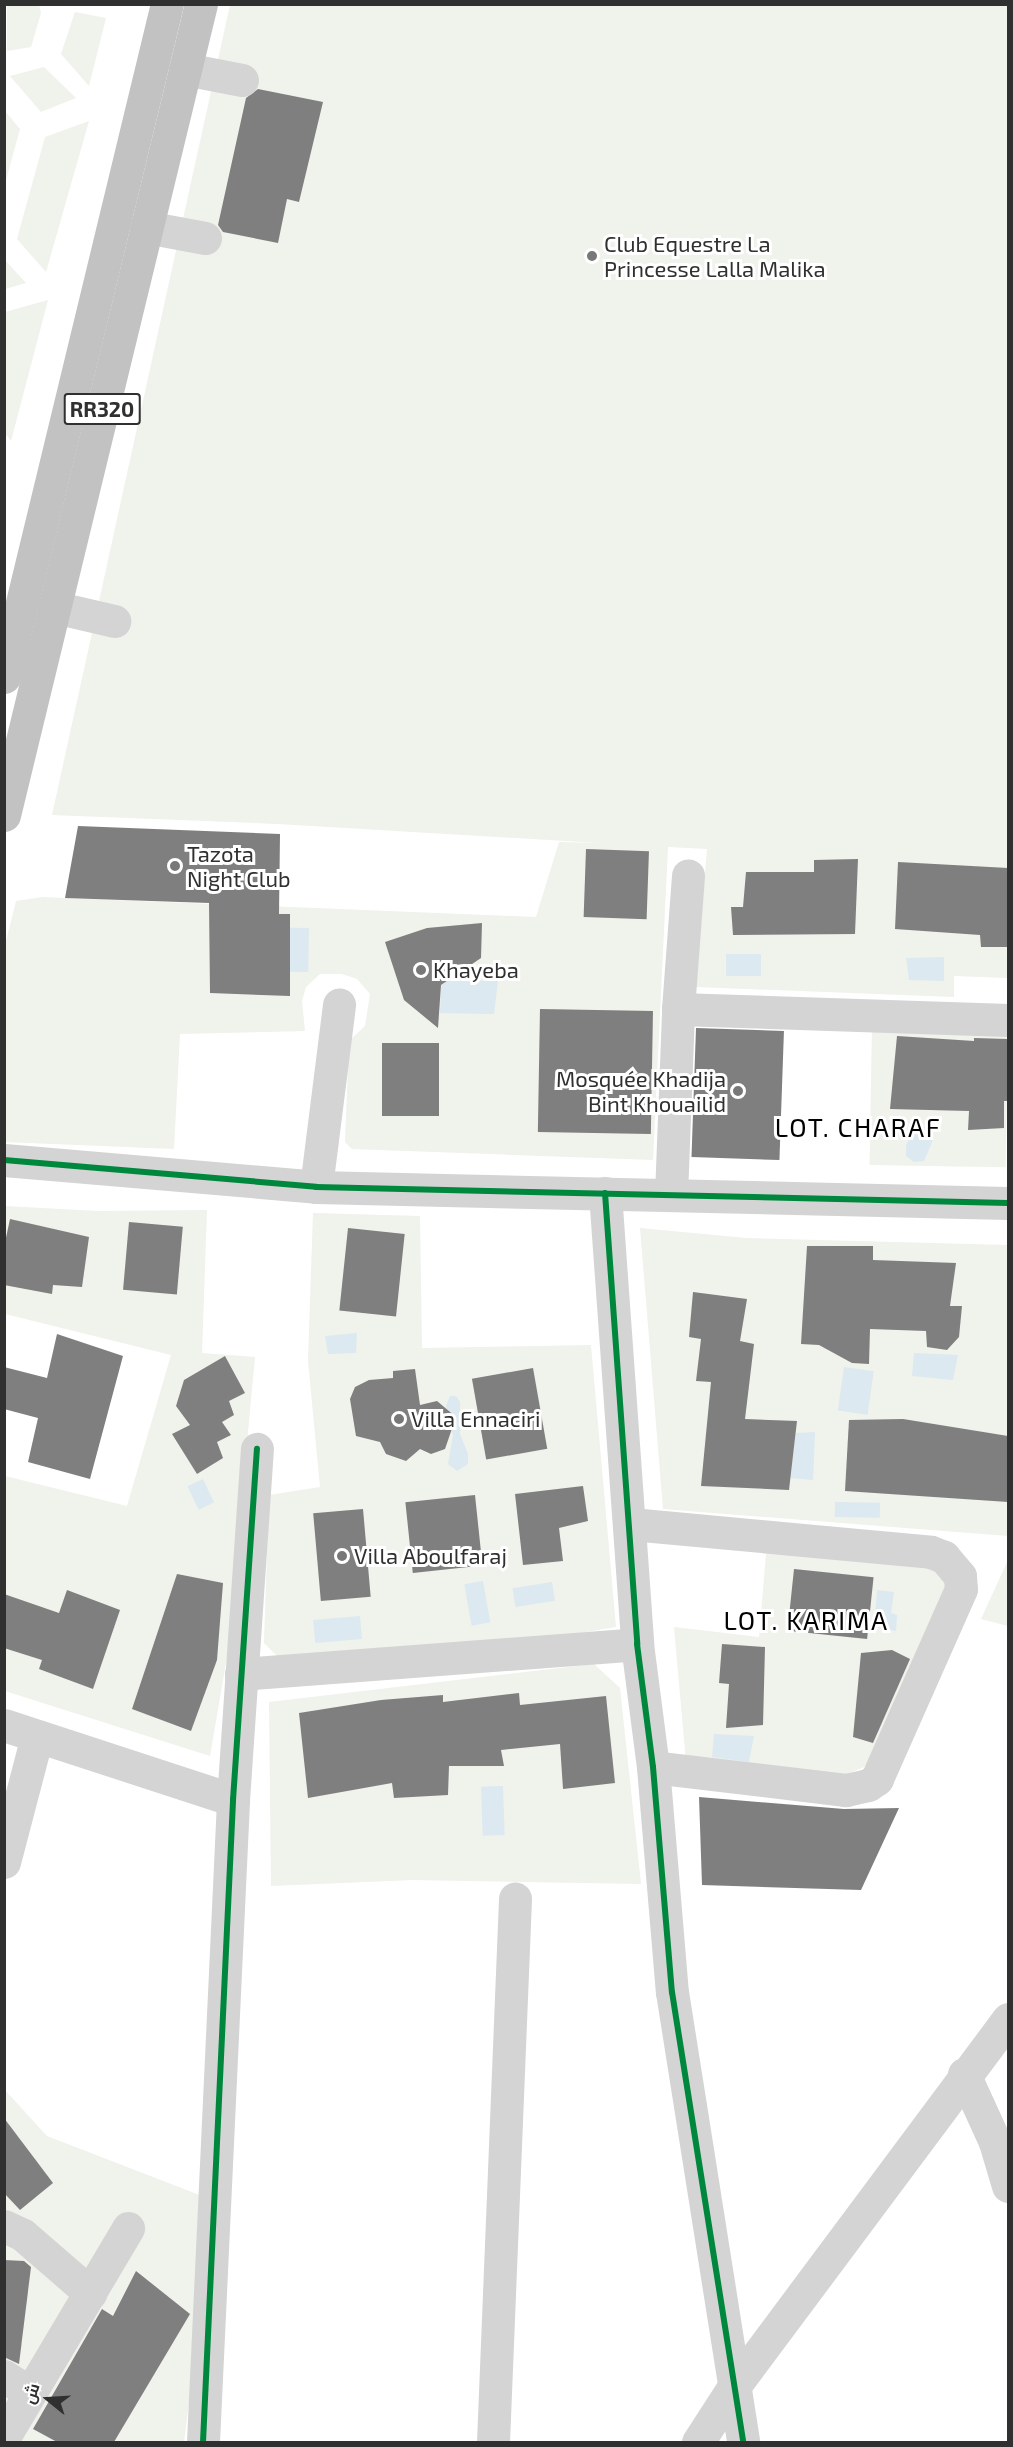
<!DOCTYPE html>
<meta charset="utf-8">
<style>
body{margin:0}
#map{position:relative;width:1013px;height:2447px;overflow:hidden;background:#fff;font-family:"Exo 2",Cairo,sans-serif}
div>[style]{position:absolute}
.green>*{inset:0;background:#f0f2ec;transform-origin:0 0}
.water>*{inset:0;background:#dce9f0;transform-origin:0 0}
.building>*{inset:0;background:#7f7f7f;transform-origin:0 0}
.minor>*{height:33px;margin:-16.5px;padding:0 16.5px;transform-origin:16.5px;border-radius:16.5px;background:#d4d4d4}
.highway>*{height:33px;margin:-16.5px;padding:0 16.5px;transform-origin:16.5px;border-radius:16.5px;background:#c2c2c2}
.cycleway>*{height:6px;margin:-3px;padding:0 3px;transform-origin:3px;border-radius:3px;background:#00873e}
.dots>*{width:16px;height:16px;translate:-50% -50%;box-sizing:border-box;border:3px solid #fff;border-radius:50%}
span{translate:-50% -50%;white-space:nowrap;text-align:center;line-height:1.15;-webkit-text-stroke:6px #fff;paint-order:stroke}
.shield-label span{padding:2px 4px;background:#fff;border:2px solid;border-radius:4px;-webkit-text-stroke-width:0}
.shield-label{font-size:21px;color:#303030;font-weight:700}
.poi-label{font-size:22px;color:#303030}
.left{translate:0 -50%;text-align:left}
.right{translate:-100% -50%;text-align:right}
.quarter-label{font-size:26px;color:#000;letter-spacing:1.5px}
.frame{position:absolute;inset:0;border:6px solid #303030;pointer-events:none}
.north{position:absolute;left:18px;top:2369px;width:60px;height:60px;-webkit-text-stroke:4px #fff;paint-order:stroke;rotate:288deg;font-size:16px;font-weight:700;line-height:24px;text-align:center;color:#303030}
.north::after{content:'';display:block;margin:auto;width:21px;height:27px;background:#303030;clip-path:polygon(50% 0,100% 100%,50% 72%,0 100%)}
</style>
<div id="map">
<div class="green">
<i style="clip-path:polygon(7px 5px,39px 5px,41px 13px,31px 47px,7px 51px)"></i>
<i style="clip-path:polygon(230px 5px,1008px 5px,1008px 978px,954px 976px,954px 997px,696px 987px,707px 849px,668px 847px,653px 1160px,352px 1149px,345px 1142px,349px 1041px,365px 1026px,370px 994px,357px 979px,342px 974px,320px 974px,306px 987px,302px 1001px,305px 1031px,180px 1034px,174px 1149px,5px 1142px,4px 949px,16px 901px,42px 897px,536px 917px,559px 842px,599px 843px,278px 824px,52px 815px)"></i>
<i style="clip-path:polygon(75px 12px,106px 18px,89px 86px,61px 54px)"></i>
<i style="clip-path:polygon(44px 67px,76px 98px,41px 112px,10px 76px)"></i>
<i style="clip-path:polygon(5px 111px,20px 129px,5px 184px)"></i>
<i style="clip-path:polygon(89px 121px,46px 272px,17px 239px,45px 137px)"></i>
<i style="clip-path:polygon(5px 260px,26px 283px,5px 289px)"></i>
<i style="clip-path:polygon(48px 300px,11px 441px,4px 432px,5px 312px)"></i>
<i style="left:872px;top:1026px;width:136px;height:139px;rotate:1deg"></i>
<i style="clip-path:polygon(4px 1206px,99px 1211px,207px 1210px,202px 1353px,255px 1357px,227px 1657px,210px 1756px,5px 1691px,5px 1476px,127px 1506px,171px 1355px,5px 1314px)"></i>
<i style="clip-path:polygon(313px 1213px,420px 1216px,422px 1348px,591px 1345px,616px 1627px,507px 1645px,281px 1660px,264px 1643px,269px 1495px,320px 1487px,308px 1361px)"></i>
<i style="clip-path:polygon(640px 1228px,746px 1238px,1008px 1245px,1008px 1536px,663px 1509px)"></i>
<i style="clip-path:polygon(766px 1554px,930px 1560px,952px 1582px,869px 1765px,847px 1774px,686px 1762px,674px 1627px,759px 1637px)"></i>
<i style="clip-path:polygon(1008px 1560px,1008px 1626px,981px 1619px)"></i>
<i style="clip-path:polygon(594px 1664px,620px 1688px,641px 1884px,413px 1880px,271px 1886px,269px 1702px)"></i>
<i style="clip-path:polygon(4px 2089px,47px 2136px,215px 2201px,184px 2442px,5px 2442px)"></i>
</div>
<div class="water">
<i style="left:309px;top:928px;width:44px;height:19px;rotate:91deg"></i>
<i style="left:726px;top:954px;width:35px;height:22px"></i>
<i style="clip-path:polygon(944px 957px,944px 981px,909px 980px,906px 958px)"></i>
<i style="clip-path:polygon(448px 980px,498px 981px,494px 1014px,440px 1013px,441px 986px)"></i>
<i style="clip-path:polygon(918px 1124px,933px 1130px,933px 1140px,924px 1161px,914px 1162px,906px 1156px,906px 1145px)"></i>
<i style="clip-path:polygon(357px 1333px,356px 1353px,328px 1354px,325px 1336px)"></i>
<i style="clip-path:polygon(914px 1353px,958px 1355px,953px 1380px,912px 1376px)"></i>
<i style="left:844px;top:1367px;width:30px;height:44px;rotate:8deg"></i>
<i style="clip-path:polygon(450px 1396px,456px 1396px,460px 1402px,460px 1434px,468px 1454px,468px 1464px,457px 1471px,448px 1464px,453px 1435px,446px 1406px)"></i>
<i style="clip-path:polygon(815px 1432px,813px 1480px,790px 1478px,796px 1433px)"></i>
<i style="left:203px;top:1479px;width:26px;height:17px;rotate:65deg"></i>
<i style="left:835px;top:1502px;width:45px;height:15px;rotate:1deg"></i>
<i style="left:483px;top:1581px;width:42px;height:19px;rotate:80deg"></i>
<i style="left:552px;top:1582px;width:19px;height:40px;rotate:81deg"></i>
<i style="clip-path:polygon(877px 1590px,894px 1592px,891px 1613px,897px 1615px,896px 1631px,874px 1627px)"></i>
<i style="left:360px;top:1616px;width:23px;height:47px;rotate:85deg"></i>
<i style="clip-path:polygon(714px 1734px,754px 1736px,749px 1762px,712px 1757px)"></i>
<i style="left:503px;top:1786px;width:49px;height:22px;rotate:88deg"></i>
</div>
<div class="building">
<i style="clip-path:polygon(258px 89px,323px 102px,299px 202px,287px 199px,278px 243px,223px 232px,218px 225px,246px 98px)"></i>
<i style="clip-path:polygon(78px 826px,280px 834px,279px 914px,290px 914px,290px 996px,210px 993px,209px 903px,65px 898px)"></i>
<i style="left:586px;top:849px;width:63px;height:68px;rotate:2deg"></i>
<i style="clip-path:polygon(858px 859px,855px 934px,733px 935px,731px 907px,743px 907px,746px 872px,814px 872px,814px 860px)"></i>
<i style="clip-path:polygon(898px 862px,1008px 868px,1008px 947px,981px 947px,980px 935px,895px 929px)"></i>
<i style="clip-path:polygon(482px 923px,481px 958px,441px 985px,438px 1028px,404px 1000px,385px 942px,427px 928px)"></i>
<i style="left:540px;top:1009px;width:113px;height:123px;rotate:1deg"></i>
<i style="left:696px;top:1028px;width:88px;height:129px;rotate:2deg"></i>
<i style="clip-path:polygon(897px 1036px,974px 1041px,974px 1038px,1008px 1039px,1008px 1101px,1004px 1101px,1004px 1128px,968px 1130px,969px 1111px,890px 1109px)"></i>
<i style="left:382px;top:1043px;width:57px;height:73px"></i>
<i style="clip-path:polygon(10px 1219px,89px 1237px,82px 1287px,53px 1285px,52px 1294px,4px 1285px,4px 1247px)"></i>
<i style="left:129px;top:1222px;width:54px;height:68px;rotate:5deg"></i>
<i style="left:348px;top:1228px;width:57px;height:83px;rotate:6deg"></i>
<i style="clip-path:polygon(807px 1246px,873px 1246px,873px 1260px,956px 1263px,950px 1306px,962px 1306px,959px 1337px,947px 1350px,927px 1347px,926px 1331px,870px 1329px,869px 1364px,852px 1363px,819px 1345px,801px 1344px)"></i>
<i style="clip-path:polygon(693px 1292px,747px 1299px,740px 1341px,754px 1344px,745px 1419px,797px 1421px,789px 1490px,701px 1486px,711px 1382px,696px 1381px,701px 1339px,689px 1337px)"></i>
<i style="clip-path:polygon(57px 1334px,123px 1356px,90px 1479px,28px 1462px,38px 1418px,4px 1409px,4px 1367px,47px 1378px)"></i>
<i style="clip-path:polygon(225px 1356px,245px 1393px,229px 1401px,234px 1415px,222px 1422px,231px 1435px,217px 1442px,223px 1458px,197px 1474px,172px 1434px,190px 1425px,176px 1406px,184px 1380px)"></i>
<i style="left:533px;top:1368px;width:82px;height:62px;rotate:80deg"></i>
<i style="clip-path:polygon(415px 1369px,420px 1405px,437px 1401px,456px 1417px,445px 1449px,431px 1454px,420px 1449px,406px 1461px,386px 1454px,380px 1442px,356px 1436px,350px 1399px,355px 1387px,369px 1380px,393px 1378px,393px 1371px)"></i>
<i style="clip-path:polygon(903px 1419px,1008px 1436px,1008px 1502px,845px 1491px,849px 1420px)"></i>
<i style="clip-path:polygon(583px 1486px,588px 1521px,559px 1528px,563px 1561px,523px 1565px,515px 1494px)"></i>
<i style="left:475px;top:1495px;width:71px;height:70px;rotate:84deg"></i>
<i style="left:363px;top:1509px;width:88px;height:50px;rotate:85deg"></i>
<i style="left:794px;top:1569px;width:80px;height:62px;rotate:6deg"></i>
<i style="clip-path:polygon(177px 1574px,223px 1583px,217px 1660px,191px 1731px,132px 1709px)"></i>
<i style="clip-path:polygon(67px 1590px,120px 1610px,93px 1689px,39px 1669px,42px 1660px,4px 1648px,4px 1594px,59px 1613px)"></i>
<i style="clip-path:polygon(722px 1644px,765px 1647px,763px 1725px,726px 1728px,729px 1684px,719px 1683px)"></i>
<i style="clip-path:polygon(892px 1650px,910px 1659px,873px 1743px,853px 1737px,861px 1653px)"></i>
<i style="clip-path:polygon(519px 1693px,520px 1705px,606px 1696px,615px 1783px,563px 1789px,560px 1744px,501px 1750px,504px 1766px,449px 1766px,448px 1795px,394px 1798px,392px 1783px,308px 1798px,299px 1713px,381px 1700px,443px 1695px,443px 1702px)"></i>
<i style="clip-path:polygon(699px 1797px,844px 1809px,899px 1808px,861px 1890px,702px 1885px)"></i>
<i style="clip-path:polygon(4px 2118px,53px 2183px,20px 2210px,4px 2193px)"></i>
<i style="clip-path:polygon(4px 2260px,24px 2261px,31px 2267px,19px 2364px,4px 2357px)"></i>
<i style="clip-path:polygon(136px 2271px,190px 2314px,114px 2442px,57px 2442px,33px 2429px,102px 2309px,113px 2316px)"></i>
</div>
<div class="minor">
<i style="left:185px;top:69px;width:58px;rotate:10.9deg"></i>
<i style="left:146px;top:227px;width:60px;rotate:10.6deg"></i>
<i style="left:54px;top:607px;width:62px;rotate:13.1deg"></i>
<i style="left:678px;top:1009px;width:134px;rotate:-85.7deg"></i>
<i style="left:4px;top:1160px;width:313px;rotate:4.9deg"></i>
<i style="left:316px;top:1187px;width:692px;rotate:1.32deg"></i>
<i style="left:316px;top:1187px;width:184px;rotate:-82.8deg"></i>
<i style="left:605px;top:1193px;width:452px;rotate:85.9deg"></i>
<i style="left:637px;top:1644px;width:124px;rotate:82.6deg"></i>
<i style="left:653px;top:1767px;width:226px;rotate:85.2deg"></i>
<i style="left:672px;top:1992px;width:456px;rotate:81deg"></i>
<i style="left:671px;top:1195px;width:186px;rotate:-87.8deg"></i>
<i style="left:678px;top:1009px;width:330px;rotate:1.9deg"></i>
<i style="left:631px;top:1524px;width:301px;rotate:5.3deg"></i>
<i style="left:931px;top:1552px;width:14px;rotate:21deg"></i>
<i style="left:944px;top:1557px;width:25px;rotate:50deg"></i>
<i style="left:960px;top:1576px;width:13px;rotate:86deg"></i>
<i style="left:961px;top:1589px;width:208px;rotate:113.9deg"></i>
<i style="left:877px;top:1779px;width:11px;rotate:146deg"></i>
<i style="left:868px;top:1785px;width:23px;rotate:167deg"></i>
<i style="left:846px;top:1790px;width:194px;rotate:-173.2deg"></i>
<i style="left:241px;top:1674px;width:397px;rotate:-4.3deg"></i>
<i style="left:4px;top:1725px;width:241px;rotate:18.1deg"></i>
<i style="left:4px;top:1862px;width:130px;rotate:-75.3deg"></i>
<i style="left:964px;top:2074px;width:75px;rotate:65.5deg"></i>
<i style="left:995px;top:2142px;width:46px;rotate:73.5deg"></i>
<i style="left:4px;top:2226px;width:21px;rotate:25deg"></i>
<i style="left:23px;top:2235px;width:89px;rotate:40.9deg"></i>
<i style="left:4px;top:2376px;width:31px;rotate:33deg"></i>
<i style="left:4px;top:2437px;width:243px;rotate:-59.3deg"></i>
<i style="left:203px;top:2442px;width:643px;rotate:-87.32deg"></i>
<i style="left:233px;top:1800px;width:352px;rotate:-86.1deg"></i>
<i style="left:493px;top:2442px;width:544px;rotate:-87.68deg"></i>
<i style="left:698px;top:2442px;width:64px;rotate:-57.1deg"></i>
<i style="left:733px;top:2388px;width:460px;rotate:-53.3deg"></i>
</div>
<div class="highway">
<i style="left:4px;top:677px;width:692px;rotate:-76.39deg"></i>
<i style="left:4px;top:815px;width:835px;rotate:-76.35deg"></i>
</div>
<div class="cycleway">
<i style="left:4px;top:1160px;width:313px;rotate:4.9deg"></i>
<i style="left:316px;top:1187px;width:692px;rotate:1.32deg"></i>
<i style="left:605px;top:1193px;width:452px;rotate:85.9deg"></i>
<i style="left:637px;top:1644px;width:124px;rotate:82.6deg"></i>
<i style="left:653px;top:1767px;width:226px;rotate:85.2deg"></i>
<i style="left:672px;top:1992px;width:456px;rotate:81deg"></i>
<i style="left:203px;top:2442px;width:643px;rotate:-87.32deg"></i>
<i style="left:233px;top:1800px;width:352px;rotate:-86.1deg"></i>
</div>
<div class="dots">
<i style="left:592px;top:256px;background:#787878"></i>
<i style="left:175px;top:866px;background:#787878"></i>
<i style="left:421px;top:970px;background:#787878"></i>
<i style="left:738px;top:1091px;background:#787878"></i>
<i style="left:399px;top:1419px;background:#787878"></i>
<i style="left:342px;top:1556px;background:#787878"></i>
</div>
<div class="shield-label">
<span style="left:102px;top:409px">RR320</span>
</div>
<div class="poi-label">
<span class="left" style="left:604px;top:256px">Club Equestre La<br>Princesse Lalla Malika</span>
<span class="left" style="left:187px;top:866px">Tazota<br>Night Club</span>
<span class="left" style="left:433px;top:970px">Khayeba</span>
<span class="right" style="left:726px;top:1091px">Mosquée Khadija<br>Bint Khouailid</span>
<span class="left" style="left:411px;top:1419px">Villa Ennaciri</span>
<span class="left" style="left:354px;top:1556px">Villa Aboulfaraj</span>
</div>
<div class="quarter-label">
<span style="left:858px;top:1127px">LOT. CHARAF</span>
<span style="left:806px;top:1620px">LOT. KARIMA</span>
</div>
<div class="frame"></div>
<div class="north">ش</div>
</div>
